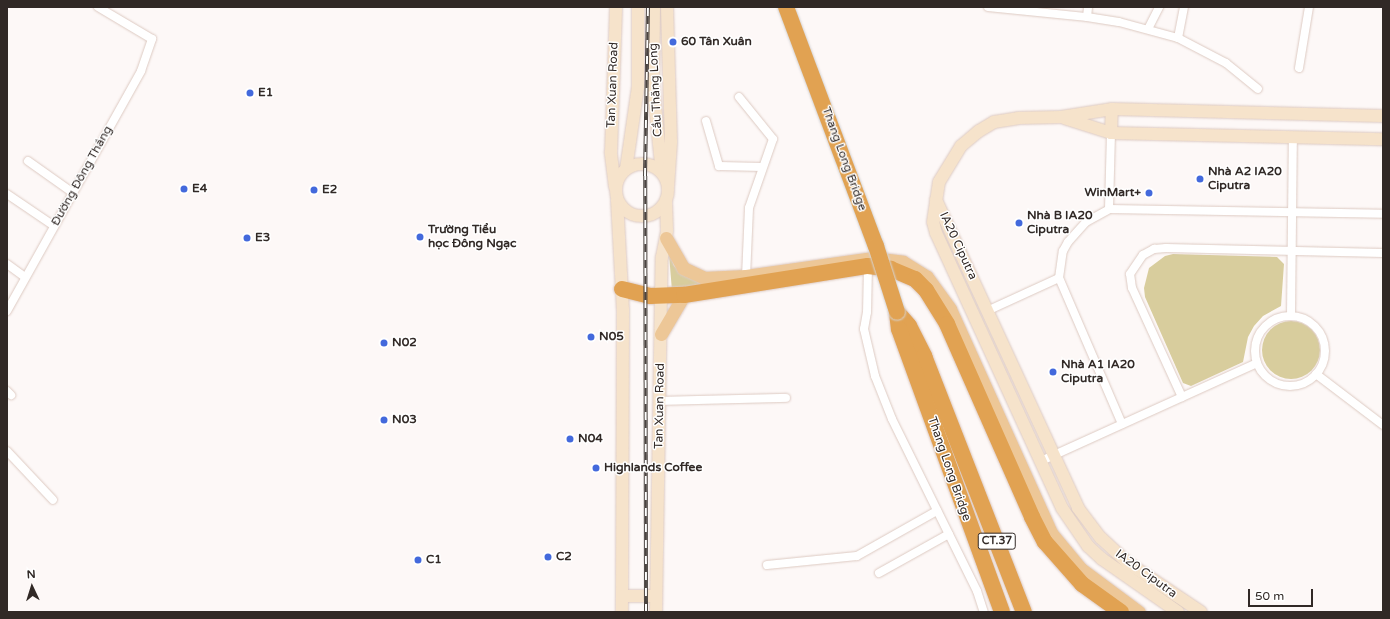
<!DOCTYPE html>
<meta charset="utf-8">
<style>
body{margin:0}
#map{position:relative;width:1390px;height:619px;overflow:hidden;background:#fdf8f7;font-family:"Varela Round",sans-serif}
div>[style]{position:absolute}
.green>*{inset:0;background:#d8cd9d}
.round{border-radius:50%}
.roads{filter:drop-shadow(0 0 1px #ddcac2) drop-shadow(0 0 1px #ddcac2)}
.street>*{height:8px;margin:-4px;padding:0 4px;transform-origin:4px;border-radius:4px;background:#fff}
.street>.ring{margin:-4px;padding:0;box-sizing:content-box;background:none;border:8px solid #fff;border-radius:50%}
.secondary>*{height:12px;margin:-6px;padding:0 6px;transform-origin:6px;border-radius:6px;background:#f6e3cb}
.secondary>.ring{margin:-6px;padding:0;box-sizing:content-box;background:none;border:12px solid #f6e3cb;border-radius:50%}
.primary>*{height:13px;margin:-6.5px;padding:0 6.5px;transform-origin:6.5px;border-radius:6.5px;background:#edc797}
.highway>*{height:16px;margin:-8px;padding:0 8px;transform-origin:8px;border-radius:8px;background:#e1a252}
.rail>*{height:4px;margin-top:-2px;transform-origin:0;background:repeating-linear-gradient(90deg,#fff 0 8px,#4b4441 0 16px);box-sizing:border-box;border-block:1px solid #4b4441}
.bridges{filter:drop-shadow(0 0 1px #d6d4d4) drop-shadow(0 0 1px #d6d4d4)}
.highway-bridge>*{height:16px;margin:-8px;padding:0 8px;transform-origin:8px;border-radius:8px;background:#e1a252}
.dots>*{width:11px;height:11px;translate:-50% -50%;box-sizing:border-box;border:2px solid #fff;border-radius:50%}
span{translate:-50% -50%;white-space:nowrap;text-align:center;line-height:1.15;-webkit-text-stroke:3px #fff;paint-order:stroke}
.shield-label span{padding:1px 3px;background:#fff;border:1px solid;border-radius:3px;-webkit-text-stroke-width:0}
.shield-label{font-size:11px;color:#312926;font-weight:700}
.poi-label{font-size:12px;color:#312926;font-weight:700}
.left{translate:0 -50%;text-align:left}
.right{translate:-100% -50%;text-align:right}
.street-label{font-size:12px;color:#312926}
.frame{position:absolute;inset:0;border:8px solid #312926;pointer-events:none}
.north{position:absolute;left:12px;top:567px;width:40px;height:40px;-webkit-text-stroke:3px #fff;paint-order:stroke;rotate:356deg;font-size:11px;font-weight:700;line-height:16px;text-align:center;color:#312926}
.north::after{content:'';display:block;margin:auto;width:14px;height:18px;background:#312926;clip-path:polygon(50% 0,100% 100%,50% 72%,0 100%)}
.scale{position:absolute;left:1248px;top:589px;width:65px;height:18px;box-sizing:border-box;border:2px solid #312926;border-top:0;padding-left:5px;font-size:12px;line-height:14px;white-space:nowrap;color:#312926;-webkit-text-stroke:3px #fff;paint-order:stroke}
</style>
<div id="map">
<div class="green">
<i style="clip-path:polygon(669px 254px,674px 266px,685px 276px,705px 285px,672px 291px)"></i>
<i style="clip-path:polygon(1173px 254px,1277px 257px,1284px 264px,1281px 306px,1263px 316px,1254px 326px,1248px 337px,1243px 362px,1191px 386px,1183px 383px,1145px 297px,1144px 288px,1149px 268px,1165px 256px)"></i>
<i class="round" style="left:1262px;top:321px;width:58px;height:58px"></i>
</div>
<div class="roads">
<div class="street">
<i style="left:988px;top:7px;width:100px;rotate:5.8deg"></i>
<i style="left:1087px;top:17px;width:32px;rotate:9deg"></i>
<i style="left:1119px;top:22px;width:61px;rotate:15.2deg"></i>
<i style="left:1178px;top:38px;width:54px;rotate:27.5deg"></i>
<i style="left:1226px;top:63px;width:41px;rotate:39.1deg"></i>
<i style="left:1087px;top:17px;width:10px;rotate:-84deg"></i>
<i style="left:1148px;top:29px;width:25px;rotate:-63deg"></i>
<i style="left:1178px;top:38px;width:32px;rotate:-79deg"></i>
<i style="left:1299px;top:68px;width:62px;rotate:-80.7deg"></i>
<i style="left:739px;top:97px;width:54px;rotate:51deg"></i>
<i style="left:773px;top:139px;width:73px;rotate:109.2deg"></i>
<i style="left:749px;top:208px;width:68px;rotate:92.5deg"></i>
<i style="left:706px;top:121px;width:47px;rotate:73.9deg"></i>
<i style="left:719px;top:166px;width:43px;rotate:1.3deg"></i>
<i style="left:28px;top:161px;width:55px;rotate:35.4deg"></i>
<i style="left:7px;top:194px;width:57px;rotate:34.2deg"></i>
<i style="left:1109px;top:209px;width:76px;rotate:-88.5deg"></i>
<i style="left:7px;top:264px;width:22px;rotate:36deg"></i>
<i style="left:868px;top:266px;width:46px;rotate:91.2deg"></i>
<i style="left:867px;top:312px;width:17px;rotate:100deg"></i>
<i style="left:864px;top:329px;width:48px;rotate:76.8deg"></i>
<i style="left:875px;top:376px;width:46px;rotate:68.4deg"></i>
<i style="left:892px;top:419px;width:192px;rotate:63.7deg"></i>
<i style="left:977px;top:591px;width:22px;rotate:72deg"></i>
<i style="left:7px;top:311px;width:275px;rotate:-60.8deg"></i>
<i style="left:141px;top:71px;width:34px;rotate:-71deg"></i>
<i style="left:152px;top:39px;width:63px;rotate:-149.3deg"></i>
<i style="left:987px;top:311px;width:79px;rotate:-24.6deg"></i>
<i style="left:1291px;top:316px;width:179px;rotate:-89.4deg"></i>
<i class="ring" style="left:1255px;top:316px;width:62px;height:62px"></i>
<i style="left:1316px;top:374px;width:84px;rotate:37.3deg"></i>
<i style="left:7px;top:391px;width:6px;rotate:45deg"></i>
<i style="left:1182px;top:397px;width:120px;rotate:-114.6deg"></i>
<i style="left:1132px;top:288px;width:14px;rotate:-98deg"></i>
<i style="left:1130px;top:274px;width:23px;rotate:-56deg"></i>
<i style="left:1143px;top:255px;width:13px;rotate:-29deg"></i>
<i style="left:1154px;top:249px;width:12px;rotate:-5deg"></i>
<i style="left:1166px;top:248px;width:217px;rotate:1.3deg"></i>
<i style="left:661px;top:401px;width:125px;rotate:-1.4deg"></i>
<i style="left:1122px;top:424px;width:159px;rotate:-113.3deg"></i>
<i style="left:1059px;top:278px;width:27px;rotate:-82deg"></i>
<i style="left:1063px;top:251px;width:10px;rotate:-61deg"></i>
<i style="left:1068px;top:242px;width:27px;rotate:-48deg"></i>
<i style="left:1086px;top:222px;width:26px;rotate:-29deg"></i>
<i style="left:1109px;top:209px;width:274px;rotate:1deg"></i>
<i style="left:7px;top:451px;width:67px;rotate:46.8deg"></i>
<i style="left:1041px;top:461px;width:237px;rotate:-24.4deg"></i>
<i style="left:767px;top:565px;width:90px;rotate:-5.7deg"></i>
<i style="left:857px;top:556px;width:92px;rotate:-29.4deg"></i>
<i style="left:879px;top:573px;width:80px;rotate:-29.1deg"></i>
</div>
<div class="secondary">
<i style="left:654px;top:7px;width:78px;rotate:90.7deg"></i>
<i style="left:653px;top:85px;width:88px;rotate:84.2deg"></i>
<i style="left:667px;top:7px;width:135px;rotate:88.3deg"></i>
<i style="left:671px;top:142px;width:45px;rotate:93.8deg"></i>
<i style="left:1064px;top:118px;width:49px;rotate:17.7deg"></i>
<i style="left:1111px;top:133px;width:272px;rotate:1.3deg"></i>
<i style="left:1111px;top:133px;width:24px;rotate:-88deg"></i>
<i class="ring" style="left:616px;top:164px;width:40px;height:40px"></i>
<i style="left:626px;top:169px;width:83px;rotate:-81.7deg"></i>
<i style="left:638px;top:87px;width:80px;rotate:-90deg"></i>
<i style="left:615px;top:187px;width:35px;rotate:-97deg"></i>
<i style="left:611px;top:152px;width:145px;rotate:-88deg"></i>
<i style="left:617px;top:200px;width:110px;rotate:86.9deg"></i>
<i style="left:623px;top:310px;width:302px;rotate:90.2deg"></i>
<i style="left:936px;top:200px;width:339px;rotate:65.2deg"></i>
<i style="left:1078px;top:508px;width:38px;rotate:53deg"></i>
<i style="left:1101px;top:538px;width:37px;rotate:43deg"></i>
<i style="left:1128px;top:563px;width:88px;rotate:33.9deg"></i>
<i style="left:622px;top:596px;width:34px"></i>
<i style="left:656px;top:612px;width:316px;rotate:-89.1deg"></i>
<i style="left:661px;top:296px;width:39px;rotate:-89deg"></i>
<i style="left:662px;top:257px;width:26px;rotate:-79deg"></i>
<i style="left:667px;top:231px;width:31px;rotate:-92deg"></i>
<i style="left:1178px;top:612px;width:93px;rotate:-145.1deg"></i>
<i style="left:1102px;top:559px;width:19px;rotate:-137deg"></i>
<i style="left:1088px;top:546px;width:46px;rotate:-124.4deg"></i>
<i style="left:1062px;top:508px;width:302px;rotate:-114.6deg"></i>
<i style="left:936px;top:233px;width:11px;rotate:-105deg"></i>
<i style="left:933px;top:222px;width:40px;rotate:-81.5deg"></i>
<i style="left:939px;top:182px;width:42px;rotate:-58.6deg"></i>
<i style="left:961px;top:146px;width:23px;rotate:-40deg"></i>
<i style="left:979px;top:131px;width:17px;rotate:-31deg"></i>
<i style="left:994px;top:122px;width:24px;rotate:-9deg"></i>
<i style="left:1018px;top:118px;width:43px;rotate:-1.3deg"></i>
<i style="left:1061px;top:117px;width:52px;rotate:-8.9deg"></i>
<i style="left:1112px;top:109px;width:271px;rotate:1.5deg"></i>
</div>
<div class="primary">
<i style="left:666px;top:238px;width:34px;rotate:60deg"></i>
<i style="left:683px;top:268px;width:23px;rotate:25deg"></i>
<i style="left:704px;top:278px;width:42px;rotate:-2.7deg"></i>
<i style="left:746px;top:276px;width:127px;rotate:-8.1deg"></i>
<i style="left:872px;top:258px;width:31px;rotate:7deg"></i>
<i style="left:903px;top:262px;width:28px;rotate:32deg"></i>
<i style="left:927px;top:277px;width:39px;rotate:54deg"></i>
<i style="left:950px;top:309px;width:246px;rotate:65.7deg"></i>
<i style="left:1051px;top:533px;width:47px;rotate:50.2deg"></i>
<i style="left:1081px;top:569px;width:72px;rotate:36.6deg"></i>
<i style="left:661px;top:334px;width:45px;rotate:-59.5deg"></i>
</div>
<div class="highway">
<i style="left:622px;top:289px;width:29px;rotate:14deg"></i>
<i style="left:650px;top:296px;width:34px;rotate:-2deg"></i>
<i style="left:684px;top:295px;width:186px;rotate:-9deg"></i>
<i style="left:868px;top:266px;width:23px;rotate:7deg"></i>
<i style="left:891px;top:269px;width:26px;rotate:23deg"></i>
<i style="left:915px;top:279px;width:16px;rotate:45deg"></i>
<i style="left:926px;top:290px;width:40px;rotate:58deg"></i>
<i style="left:947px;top:324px;width:211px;rotate:66.2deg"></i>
<i style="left:1032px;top:517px;width:28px;rotate:63deg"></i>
<i style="left:1045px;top:542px;width:56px;rotate:48.6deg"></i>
<i style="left:1082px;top:584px;width:48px;rotate:35.7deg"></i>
<i style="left:897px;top:312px;width:18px;rotate:49deg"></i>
<i style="left:909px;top:326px;width:34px;rotate:63deg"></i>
<i style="left:924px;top:356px;width:275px;rotate:68.7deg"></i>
<i style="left:897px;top:313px;width:16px;rotate:83deg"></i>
<i style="left:899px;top:329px;width:301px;rotate:70deg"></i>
</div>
</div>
<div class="rail">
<i style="left:646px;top:612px;width:436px;rotate:-90.1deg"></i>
<i style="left:645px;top:176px;width:169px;rotate:-89deg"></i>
</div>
<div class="bridges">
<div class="highway-bridge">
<i style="left:786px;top:7px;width:255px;rotate:69.4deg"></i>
<i style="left:876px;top:246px;width:69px;rotate:72.3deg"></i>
</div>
</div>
<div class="dots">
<i style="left:673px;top:42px;background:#4369dc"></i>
<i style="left:250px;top:93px;background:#4369dc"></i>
<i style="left:1200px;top:179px;background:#4369dc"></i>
<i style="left:184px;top:189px;background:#4369dc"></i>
<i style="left:314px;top:190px;background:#4369dc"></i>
<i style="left:1149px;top:193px;background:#4369dc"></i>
<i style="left:1019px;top:223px;background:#4369dc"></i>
<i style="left:420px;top:237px;background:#4369dc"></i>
<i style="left:247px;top:238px;background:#4369dc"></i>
<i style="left:591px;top:337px;background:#4369dc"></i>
<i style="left:384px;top:343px;background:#4369dc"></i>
<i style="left:1053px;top:372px;background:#4369dc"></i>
<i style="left:384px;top:420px;background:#4369dc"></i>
<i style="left:570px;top:439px;background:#4369dc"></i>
<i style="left:596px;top:468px;background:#4369dc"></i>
<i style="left:548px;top:557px;background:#4369dc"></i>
<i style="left:418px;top:560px;background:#4369dc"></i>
</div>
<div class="shield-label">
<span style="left:997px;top:541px">CT.37</span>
</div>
<div class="poi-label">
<span class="left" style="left:681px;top:42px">60 Tân Xuân</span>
<span class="left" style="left:258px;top:93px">E1</span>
<span class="left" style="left:1208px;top:179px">Nhà A2 IA20<br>Ciputra</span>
<span class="left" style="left:192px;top:189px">E4</span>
<span class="left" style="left:322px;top:190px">E2</span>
<span class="right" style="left:1141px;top:193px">WinMart+</span>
<span class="left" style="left:1027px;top:223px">Nhà B IA20<br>Ciputra</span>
<span class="left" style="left:428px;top:237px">Trường Tiểu<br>học Đông Ngạc</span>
<span class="left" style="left:255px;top:238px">E3</span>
<span class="left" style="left:599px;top:337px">N05</span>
<span class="left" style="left:392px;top:343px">N02</span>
<span class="left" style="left:1061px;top:372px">Nhà A1 IA20<br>Ciputra</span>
<span class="left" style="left:392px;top:420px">N03</span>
<span class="left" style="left:578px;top:439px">N04</span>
<span class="left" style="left:604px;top:468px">Highlands Coffee</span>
<span class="left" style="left:556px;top:557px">C2</span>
<span class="left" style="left:426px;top:560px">C1</span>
</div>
<div class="street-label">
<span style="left:613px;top:85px;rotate:-88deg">Tan Xuan Road</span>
<span style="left:656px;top:90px;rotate:-93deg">Cầu Thăng Long</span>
<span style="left:844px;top:159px;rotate:70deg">Thang Long Bridge</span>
<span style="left:82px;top:176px;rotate:-61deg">Đường Đông Thắng</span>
<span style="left:958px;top:246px;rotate:65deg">IA20 Ciputra</span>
<span style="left:660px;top:406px;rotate:-89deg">Tan Xuan Road</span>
<span style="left:949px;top:469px;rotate:71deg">Thang Long Bridge</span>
<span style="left:1146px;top:574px;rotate:36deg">IA20 Ciputra</span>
</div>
<div class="frame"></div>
<div class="north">N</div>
<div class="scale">50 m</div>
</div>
